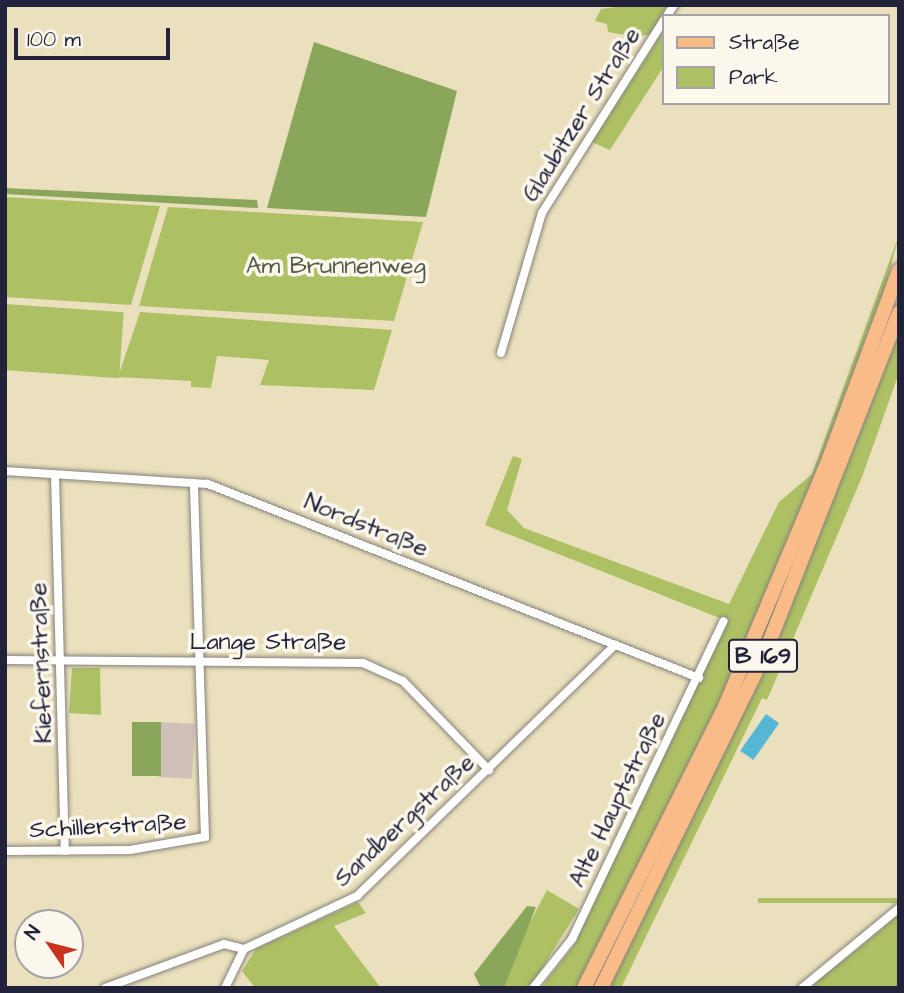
<!DOCTYPE html>
<meta charset="utf-8">
<style>
body{margin:0}
#map{position:relative;width:904px;height:993px;overflow:hidden;background:#eae0bd;font-family:"Architects Daughter",sans-serif}
div>[style]{position:absolute}
.industrial>*{inset:0;background:#cfc1ba;transform-origin:0 0}
.green>*{inset:0;background:#adc064;transform-origin:0 0}
.forest>*{inset:0;background:#8aa65a;transform-origin:0 0}
.water>*{inset:0;background:#55b7d3;transform-origin:0 0}
.roads{filter:drop-shadow(0 0 2px #86817c) drop-shadow(0 0 2px #86817c)}
.street>*{height:8px;margin:-4px;padding:0 4px;transform-origin:4px;border-radius:4px;background:#fff}
.primary>*{height:14px;margin:-7px;padding:0 7px;transform-origin:7px;border-radius:7px;background:#f9bc89}
span{translate:-50% -50%;white-space:nowrap;text-align:center;line-height:1.15;-webkit-text-stroke:7px #fbf7ec;paint-order:stroke}
.shield-label span{padding:2px 5px;background:#fbf7ec;border:2px solid;border-radius:5px;-webkit-text-stroke-width:0}
.shield-label{font-size:23px;color:#22223b;font-weight:700}
.street-label{font-size:24px;color:#22223b}
.park-label{font-size:24px;color:#535949}
.frame{position:absolute;inset:0;border:7px solid #22223b;pointer-events:none}
.legend{position:absolute;left:662px;top:14px;width:228px;height:91px;box-sizing:border-box;background:#fbf7ec;border:2px solid #a4a2a5;margin:0;padding:9px 12px;list-style:none;font-size:21px;color:#22223b}
.legend li{display:flex;align-items:center;gap:14px;height:35px}
.legend b{width:35px;border:2px solid #a4a2a5}
.north{position:absolute;left:14px;top:909px;width:70px;height:70px;box-sizing:border-box;background:#fbf7ec;border:2px solid #a4a2a5;border-radius:50%;rotate:305deg;font-size:19px;font-weight:700;line-height:28px;text-align:center;color:#22223b}
.north::after{content:'';display:block;margin:auto;width:24px;height:32px;background:#c8321e;clip-path:polygon(50% 0,100% 100%,50% 72%,0 100%)}
.scale{position:absolute;left:14px;top:28px;width:156px;height:32px;box-sizing:border-box;border:4px solid #22223b;border-top:0;padding-left:9px;font-size:21px;line-height:24px;white-space:nowrap;color:#22223b;-webkit-text-stroke:5px #fbf7ec;paint-order:stroke}
</style>
<div id="map">
<div class="industrial">
<i style="left:161px;top:722px;width:34px;height:55px;rotate:3deg"></i>
</div>
<div class="green">
<i style="clip-path:polygon(631px 5px,668px 5px,650px 34px,637px 37px,608px 32px,607px 24px,595px 21px,601px 9px)"></i>
<i style="clip-path:polygon(664px 30px,664px 66px,610px 150px,592px 142px)"></i>
<i style="clip-path:polygon(5px 197px,160px 206px,131px 305px,5px 297px)"></i>
<i style="clip-path:polygon(168px 207px,423px 222px,394px 321px,139px 306px)"></i>
<i style="clip-path:polygon(899px 235px,877px 319px,811px 490px,703px 741px,578px 988px,541px 988px,575px 944px,727px 621px,485px 525px,513px 456px,522px 459px,507px 510px,524px 528px,729px 604px,779px 502px,812px 474px)"></i>
<i style="left:5px;top:304px;width:119px;height:66px;rotate:4deg"></i>
<i style="clip-path:polygon(140px 312px,392px 330px,374px 390px,260px 385px,269px 360px,217px 356px,211px 388px,191px 387px,191px 381px,118px 377px)"></i>
<i style="clip-path:polygon(899px 334px,899px 373px,862px 477px,767px 700px,762px 698px,621px 988px,608px 988px,772px 653px)"></i>
<i style="clip-path:polygon(72px 668px,100px 668px,101px 715px,69px 713px)"></i>
<i style="clip-path:polygon(547px 890px,579px 909px,536px 978px,526px 988px,504px 988px,511px 959px)"></i>
<i style="left:899px;top:898px;width:5px;height:141px;rotate:90deg"></i>
<i style="clip-path:polygon(358px 902px,366px 913px,334px 926px,381px 988px,255px 988px,242px 971px,256px 949px)"></i>
<i style="clip-path:polygon(899px 914px,899px 988px,809px 988px,865px 943px)"></i>
</div>
<div class="forest">
<i style="clip-path:polygon(314px 42px,457px 91px,426px 217px,267px 208px)"></i>
<i style="clip-path:polygon(5px 188px,257px 200px,258px 208px,5px 194px)"></i>
<i style="left:132px;top:722px;width:29px;height:54px"></i>
<i style="clip-path:polygon(527px 906px,536px 907px,504px 988px,481px 988px,474px 974px)"></i>
</div>
<div class="water">
<i style="left:766px;top:714px;width:16px;height:45px;rotate:35deg"></i>
</div>
<div class="roads">
<div class="street">
<i style="left:667px;top:16px;width:13px;rotate:-58deg"></i>
<i style="left:501px;top:353px;width:146px;rotate:-73.7deg"></i>
<i style="left:542px;top:213px;width:228px;rotate:-57.7deg"></i>
<i style="left:5px;top:471px;width:203px;rotate:3.7deg"></i>
<i style="left:208px;top:484px;width:528px;rotate:21.56deg"></i>
<i style="left:55px;top:475px;width:376px;rotate:88.5deg"></i>
<i style="left:5px;top:660px;width:358px;rotate:0.5deg"></i>
<i style="left:363px;top:663px;width:44px;rotate:24.2deg"></i>
<i style="left:403px;top:681px;width:124px;rotate:46deg"></i>
<i style="left:5px;top:851px;width:125px;rotate:-0.5deg"></i>
<i style="left:130px;top:850px;width:76px;rotate:-9.8deg"></i>
<i style="left:205px;top:837px;width:353px;rotate:-91.8deg"></i>
<i style="left:105px;top:988px;width:127px;rotate:-20.3deg"></i>
<i style="left:224px;top:944px;width:21px;rotate:14deg"></i>
<i style="left:244px;top:949px;width:125px;rotate:-25.1deg"></i>
<i style="left:357px;top:896px;width:360px;rotate:-44.2deg"></i>
<i style="left:225px;top:988px;width:43px;rotate:-64deg"></i>
<i style="left:533px;top:988px;width:63px;rotate:-51.5deg"></i>
<i style="left:572px;top:939px;width:352px;rotate:-64.5deg"></i>
<i style="left:802px;top:988px;width:126px;rotate:-39.5deg"></i>
</div>
<div class="primary">
<i style="left:584px;top:988px;width:318px;rotate:-63.4deg"></i>
<i style="left:726px;top:704px;width:269px;rotate:-67.2deg"></i>
<i style="left:830px;top:456px;width:198px;rotate:-69.6deg"></i>
<i style="left:601px;top:988px;width:373px;rotate:-63.9deg"></i>
<i style="left:765px;top:653px;width:366px;rotate:-68.5deg"></i>
</div>
</div>
<div class="shield-label">
<span style="left:763px;top:656px">B 169</span>
</div>
<div class="street-label">
<span style="left:582px;top:115px;rotate:-58deg">Glaubitzer Straße</span>
<span style="left:366px;top:526px;rotate:22deg">Nordstraße</span>
<span style="left:268px;top:643px">Lange Straße</span>
<span style="left:42px;top:663px;rotate:-92deg">Kiefernstraße</span>
<span style="left:618px;top:800px;rotate:-64deg">Alte Hauptstraße</span>
<span style="left:405px;top:821px;rotate:-43deg">Sandbergstraße</span>
<span style="left:108px;top:827px;rotate:-3deg">Schillerstraße</span>
</div>
<div class="park-label">
<span style="left:336px;top:267px">Am Brunnenweg</span>
</div>
<div class="frame"></div>
<ul class="legend">
<li><b style="height:9px;background:#f9bc89"></b>Straße</li>
<li><b style="height:19px;background:#adc064"></b>Park</li>
</ul>
<div class="north">N</div>
<div class="scale">100 m</div>
</div>
